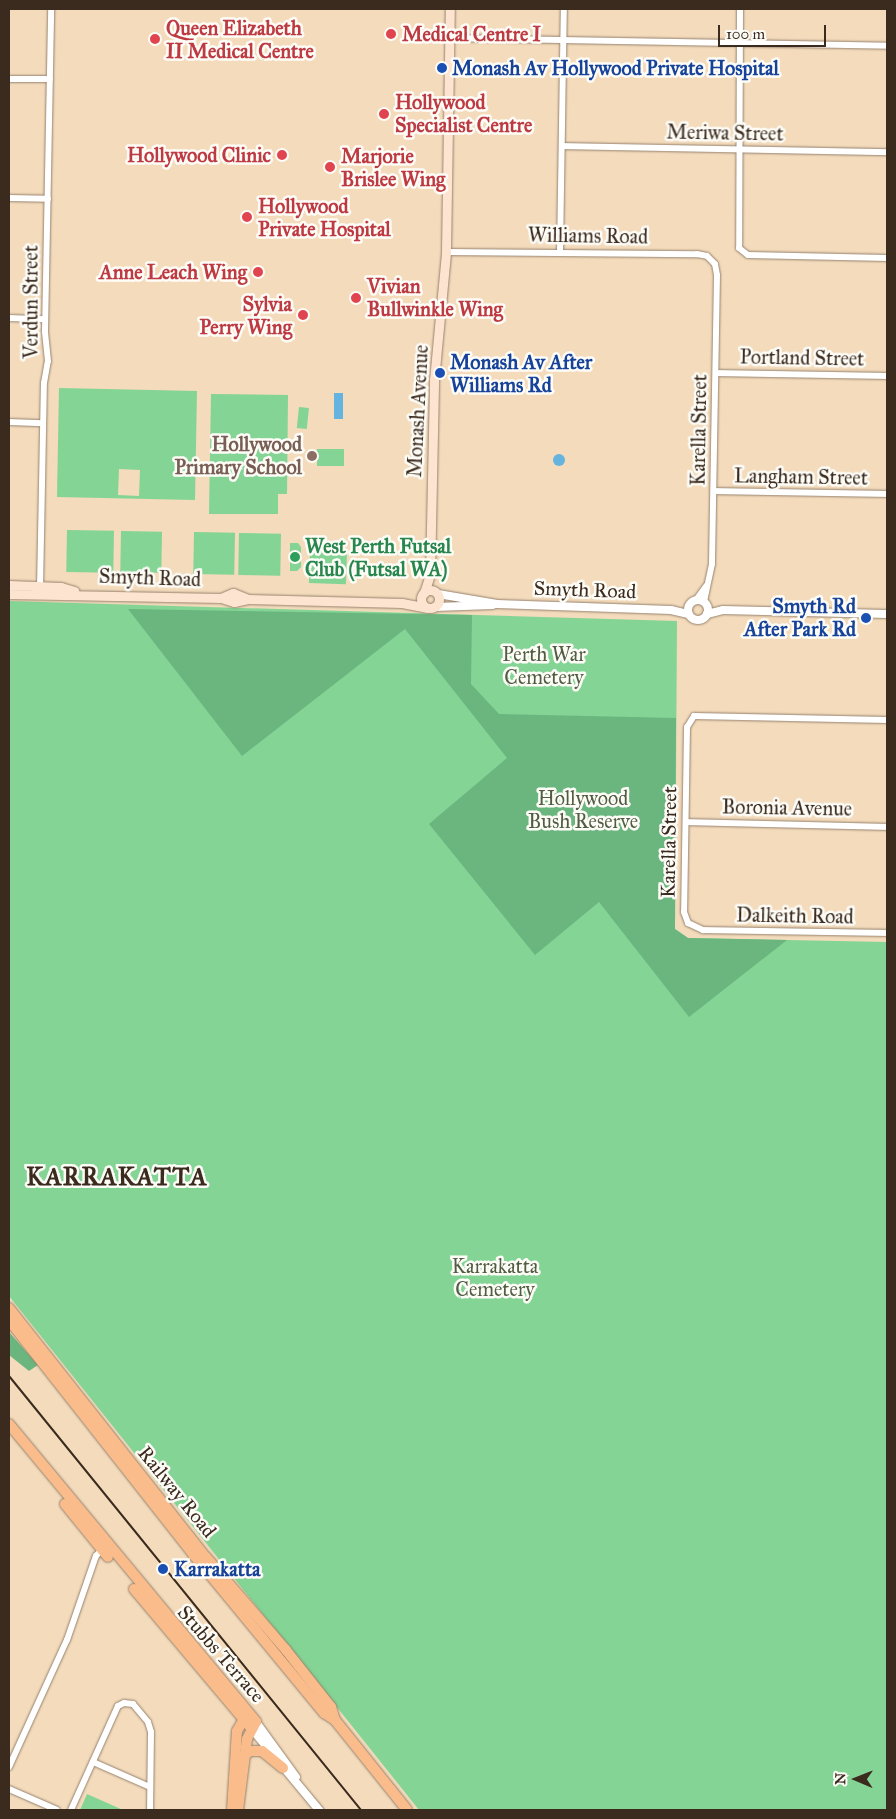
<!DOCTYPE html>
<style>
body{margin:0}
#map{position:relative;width:896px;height:1819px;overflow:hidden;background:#f3dbbc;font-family:"IM FELL Great Primer",serif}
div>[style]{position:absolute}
.green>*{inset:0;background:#83d495;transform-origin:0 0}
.forest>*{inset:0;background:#6ab67e}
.water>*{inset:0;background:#64b4df;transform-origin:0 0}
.round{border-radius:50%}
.roads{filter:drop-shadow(0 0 1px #97826d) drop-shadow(0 0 1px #97826d)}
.minor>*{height:6px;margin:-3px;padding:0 3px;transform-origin:3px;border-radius:3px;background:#fff}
.tertiary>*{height:8px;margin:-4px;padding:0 4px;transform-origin:4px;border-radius:4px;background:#fff}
.tertiary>.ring{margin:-4px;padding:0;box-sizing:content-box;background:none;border:8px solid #fff;border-radius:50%}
.secondary>*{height:9px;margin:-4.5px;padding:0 4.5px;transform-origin:4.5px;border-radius:4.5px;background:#fde4d1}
.secondary>.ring{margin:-4.5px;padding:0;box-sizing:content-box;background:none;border:9px solid #fde4d1;border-radius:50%}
.primary>*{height:10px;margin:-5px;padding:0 5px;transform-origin:5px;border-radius:5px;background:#fabc8b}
.rail>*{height:2px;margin:-1px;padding:0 1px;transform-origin:1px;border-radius:1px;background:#3b2a1e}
.dots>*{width:14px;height:14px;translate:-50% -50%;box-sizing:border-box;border:2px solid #fdfcf7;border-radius:50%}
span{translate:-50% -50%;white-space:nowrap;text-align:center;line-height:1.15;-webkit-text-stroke:5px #fdfcf7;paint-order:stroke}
.health-label{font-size:20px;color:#be3a42;font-weight:700}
.left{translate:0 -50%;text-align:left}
.right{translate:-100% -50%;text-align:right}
.transit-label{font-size:20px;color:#164399;font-weight:700}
.street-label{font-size:20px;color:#3b2a1e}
.education-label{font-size:20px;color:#785e54;font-weight:700}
.leisure-label{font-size:20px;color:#27864d;font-weight:700}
.park-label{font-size:20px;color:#515d42}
.district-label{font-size:25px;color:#3b2a1e;font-weight:700;letter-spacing:1px}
.frame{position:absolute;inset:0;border:10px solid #3b2a1e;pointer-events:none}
.north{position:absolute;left:831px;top:1754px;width:50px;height:50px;-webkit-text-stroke:4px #fdfcf7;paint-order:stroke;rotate:271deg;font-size:14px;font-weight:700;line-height:20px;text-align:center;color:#3b2a1e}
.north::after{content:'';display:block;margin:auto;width:18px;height:22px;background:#3b2a1e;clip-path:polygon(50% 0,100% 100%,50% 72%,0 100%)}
.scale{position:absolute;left:718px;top:25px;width:108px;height:22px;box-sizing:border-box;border:2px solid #3b2a1e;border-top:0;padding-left:6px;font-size:15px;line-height:18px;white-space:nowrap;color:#3b2a1e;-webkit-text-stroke:4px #fdfcf7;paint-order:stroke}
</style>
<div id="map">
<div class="green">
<i style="clip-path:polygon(evenodd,59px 388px,197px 391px,195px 500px,57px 497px,59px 388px,119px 469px,140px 470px,139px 496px,118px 495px,119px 469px)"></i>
<i style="clip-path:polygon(211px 394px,288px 395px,287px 494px,278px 494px,278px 514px,209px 514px)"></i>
<i style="left:299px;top:407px;width:10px;height:21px;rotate:6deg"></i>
<i style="left:317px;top:449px;width:27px;height:17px"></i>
<i style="left:67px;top:530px;width:47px;height:42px;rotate:1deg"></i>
<i style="left:121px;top:531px;width:41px;height:41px;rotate:1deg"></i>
<i style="left:194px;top:532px;width:41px;height:42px;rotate:1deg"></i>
<i style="left:239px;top:533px;width:42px;height:42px;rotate:1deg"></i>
<i style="clip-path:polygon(290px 543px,298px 543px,301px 547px,301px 567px,297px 571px,290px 571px)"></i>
<i style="left:310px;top:551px;width:37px;height:32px;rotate:2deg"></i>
<i style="clip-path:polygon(9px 601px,677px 621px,675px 929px,688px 938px,887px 942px,887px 1810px,419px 1810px,9px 1296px)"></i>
<i style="clip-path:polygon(87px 1794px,123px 1810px,80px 1810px)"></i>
</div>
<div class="forest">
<i style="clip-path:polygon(128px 609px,472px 615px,471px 684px,499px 714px,676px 718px,675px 929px,688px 938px,787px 940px,689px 1017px,599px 902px,535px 955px,429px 824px,507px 758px,405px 629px,242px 756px)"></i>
<i style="clip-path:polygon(9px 1332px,38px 1365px,29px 1371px,9px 1355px)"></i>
</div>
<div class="water">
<i style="left:334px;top:393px;width:9px;height:26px"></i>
<i class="round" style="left:553px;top:454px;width:12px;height:12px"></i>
</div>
<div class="roads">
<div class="minor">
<i style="left:740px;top:9px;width:239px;rotate:90.2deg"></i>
<i style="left:739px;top:248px;width:11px;rotate:38deg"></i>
<i style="left:748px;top:255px;width:139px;rotate:1.2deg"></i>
<i style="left:450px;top:38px;width:437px;rotate:1deg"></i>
<i style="left:9px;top:79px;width:41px"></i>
<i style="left:562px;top:146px;width:325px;rotate:1.1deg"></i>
<i style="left:9px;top:198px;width:39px;rotate:1deg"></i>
<i style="left:446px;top:252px;width:251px;rotate:0.5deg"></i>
<i style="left:697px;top:254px;width:10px;rotate:11deg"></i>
<i style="left:707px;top:256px;width:11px;rotate:45deg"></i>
<i style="left:715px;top:264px;width:11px;rotate:80deg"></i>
<i style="left:717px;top:275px;width:289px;rotate:91deg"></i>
<i style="left:712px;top:564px;width:39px;rotate:102deg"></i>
<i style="left:560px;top:252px;width:243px;rotate:-89.1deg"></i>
<i style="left:9px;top:318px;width:36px;rotate:2deg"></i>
<i style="left:716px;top:373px;width:171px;rotate:1deg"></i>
<i style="left:9px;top:422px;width:34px;rotate:2deg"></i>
<i style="left:714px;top:491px;width:173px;rotate:1deg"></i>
<i style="left:40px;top:588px;width:205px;rotate:-88.9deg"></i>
<i style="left:44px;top:383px;width:22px;rotate:-80deg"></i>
<i style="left:48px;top:361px;width:30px;rotate:-96deg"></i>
<i style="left:45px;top:331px;width:322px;rotate:-88.9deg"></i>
<i style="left:696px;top:600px;width:17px;rotate:-54deg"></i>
<i style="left:887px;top:720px;width:193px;rotate:-178.8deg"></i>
<i style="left:694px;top:716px;width:13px;rotate:122deg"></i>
<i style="left:687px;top:727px;width:185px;rotate:90.9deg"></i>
<i style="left:684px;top:912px;width:12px;rotate:70deg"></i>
<i style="left:688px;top:923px;width:17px;rotate:25deg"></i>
<i style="left:703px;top:930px;width:184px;rotate:0.9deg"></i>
<i style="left:686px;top:822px;width:201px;rotate:1.4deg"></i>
<i style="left:93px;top:1762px;width:62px;rotate:23.7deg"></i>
<i style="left:9px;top:1767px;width:140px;rotate:-65.5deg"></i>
<i style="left:67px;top:1640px;width:89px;rotate:-71deg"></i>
<i style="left:96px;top:1556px;width:12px;rotate:-48deg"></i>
<i style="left:9px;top:1789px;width:52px;rotate:23.6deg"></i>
<i style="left:71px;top:1810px;width:114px;rotate:-65.7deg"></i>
<i style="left:118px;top:1706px;width:7px;rotate:-27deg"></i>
<i style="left:124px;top:1703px;width:9px;rotate:6deg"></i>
<i style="left:133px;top:1704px;width:23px;rotate:50deg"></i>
<i style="left:148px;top:1722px;width:10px;rotate:73deg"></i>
<i style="left:151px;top:1732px;width:78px;rotate:90.7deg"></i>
</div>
<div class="tertiary">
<i style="left:438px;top:594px;width:60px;rotate:9.6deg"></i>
<i style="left:497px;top:604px;width:174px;rotate:2deg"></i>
<i style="left:671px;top:610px;width:18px;rotate:13deg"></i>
<i class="ring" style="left:688px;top:600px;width:12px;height:12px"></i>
<i style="left:435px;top:607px;width:58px;rotate:-2deg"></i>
<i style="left:707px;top:614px;width:16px;rotate:-14deg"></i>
<i style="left:723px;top:610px;width:164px;rotate:1.4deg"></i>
<i style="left:256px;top:1722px;width:68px;rotate:54deg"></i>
<i style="left:251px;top:1728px;width:107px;rotate:50.3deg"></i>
</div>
<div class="secondary">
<i style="left:9px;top:585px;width:52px;rotate:2.2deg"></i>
<i style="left:61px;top:587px;width:14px;rotate:17deg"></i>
<i class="ring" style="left:421px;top:590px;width:9px;height:9px"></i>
<i style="left:424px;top:593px;width:19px;rotate:-72deg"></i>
<i style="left:430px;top:575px;width:195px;rotate:-88.8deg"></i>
<i style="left:434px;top:380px;width:129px;rotate:-84.6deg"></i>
<i style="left:446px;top:252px;width:243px;rotate:-89.1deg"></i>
<i style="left:9px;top:594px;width:212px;rotate:1.1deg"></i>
<i style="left:221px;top:598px;width:14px;rotate:17deg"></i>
<i style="left:234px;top:602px;width:14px;rotate:-12deg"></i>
<i style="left:248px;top:599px;width:154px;rotate:1.5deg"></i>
<i style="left:402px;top:603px;width:25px;rotate:11deg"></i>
<i style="left:221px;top:598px;width:13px;rotate:-23deg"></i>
<i style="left:233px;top:593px;width:16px;rotate:22deg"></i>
</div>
<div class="primary">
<i style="left:9px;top:1308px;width:318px;rotate:51.7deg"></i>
<i style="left:206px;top:1557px;width:123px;rotate:49.3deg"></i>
<i style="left:286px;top:1650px;width:73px;rotate:51.7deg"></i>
<i style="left:331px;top:1707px;width:14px;rotate:73deg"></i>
<i style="left:9px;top:1320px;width:298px;rotate:51.8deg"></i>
<i style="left:193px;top:1554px;width:206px;rotate:50.5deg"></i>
<i style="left:324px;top:1713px;width:13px;rotate:32deg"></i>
<i style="left:335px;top:1720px;width:115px;rotate:51.3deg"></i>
<i style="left:9px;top:1424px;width:387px;rotate:50.3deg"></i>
<i style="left:256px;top:1722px;width:19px;rotate:118deg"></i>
<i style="left:247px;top:1739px;width:72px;rotate:97.2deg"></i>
<i style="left:65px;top:1504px;width:68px;rotate:50.9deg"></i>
<i style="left:134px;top:1589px;width:182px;rotate:49.9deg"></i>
<i style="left:244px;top:1756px;width:8px;rotate:-40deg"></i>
<i style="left:250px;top:1751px;width:12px"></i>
<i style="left:262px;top:1751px;width:27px;rotate:39deg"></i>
<i style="left:232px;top:1810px;width:79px;rotate:-86.4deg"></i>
<i style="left:237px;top:1731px;width:20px;rotate:-60deg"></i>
</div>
</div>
<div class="rail">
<i style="left:9px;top:1376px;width:559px;rotate:50.96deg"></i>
</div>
<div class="dots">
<i style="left:391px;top:34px;background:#e0444e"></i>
<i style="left:155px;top:39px;background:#e0444e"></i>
<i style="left:442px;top:68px;background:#1a4fb4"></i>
<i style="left:384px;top:114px;background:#e0444e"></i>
<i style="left:282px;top:155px;background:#e0444e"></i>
<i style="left:330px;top:167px;background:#e0444e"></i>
<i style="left:247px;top:217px;background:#e0444e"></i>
<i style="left:258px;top:272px;background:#e0444e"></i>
<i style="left:356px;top:298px;background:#e0444e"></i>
<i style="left:303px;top:315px;background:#e0444e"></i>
<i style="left:440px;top:373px;background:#1a4fb4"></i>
<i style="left:312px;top:456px;background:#8d6e63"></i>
<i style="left:295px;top:557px;background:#2e9e5b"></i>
<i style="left:866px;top:618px;background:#1a4fb4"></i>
<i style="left:163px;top:1569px;background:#1a4fb4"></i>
</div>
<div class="health-label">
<span class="left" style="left:166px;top:40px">Queen Elizabeth<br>II Medical Centre</span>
<span class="left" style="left:402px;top:34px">Medical Centre I</span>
<span class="left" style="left:395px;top:114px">Hollywood<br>Specialist Centre</span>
<span class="right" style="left:271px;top:155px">Hollywood Clinic</span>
<span class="left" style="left:341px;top:168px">Marjorie<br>Brislee Wing</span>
<span class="left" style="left:258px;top:218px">Hollywood<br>Private Hospital</span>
<span class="right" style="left:247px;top:272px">Anne Leach Wing</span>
<span class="left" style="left:367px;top:298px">Vivian<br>Bullwinkle Wing</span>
<span class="right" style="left:292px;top:316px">Sylvia<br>Perry Wing</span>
</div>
<div class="transit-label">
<span class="left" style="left:452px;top:68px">Monash Av Hollywood Private Hospital</span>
<span class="left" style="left:450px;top:374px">Monash Av After<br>Williams Rd</span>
<span class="right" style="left:856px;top:618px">Smyth Rd<br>After Park Rd</span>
<span class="left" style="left:174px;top:1569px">Karrakatta</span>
</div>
<div class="street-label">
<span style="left:725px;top:133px;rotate:1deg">Meriwa Street</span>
<span style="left:588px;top:236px;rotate:1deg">Williams Road</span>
<span style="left:31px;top:302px;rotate:-90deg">Verdun Street</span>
<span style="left:802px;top:358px;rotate:1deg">Portland Street</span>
<span style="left:418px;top:411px;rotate:-87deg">Monash Avenue</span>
<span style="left:699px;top:430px;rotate:-89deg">Karella Street</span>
<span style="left:801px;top:477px;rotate:1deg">Langham Street</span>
<span style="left:150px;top:578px;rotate:2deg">Smyth Road</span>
<span style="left:585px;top:590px;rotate:2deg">Smyth Road</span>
<span style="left:787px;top:808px;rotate:1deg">Boronia Avenue</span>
<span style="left:669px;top:842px;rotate:-89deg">Karella Street</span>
<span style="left:795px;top:916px;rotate:1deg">Dalkeith Road</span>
<span style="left:177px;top:1492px;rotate:51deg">Railway Road</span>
<span style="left:221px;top:1654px;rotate:49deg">Stubbs Terrace</span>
</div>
<div class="education-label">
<span class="right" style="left:302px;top:456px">Hollywood<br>Primary School</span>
</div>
<div class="leisure-label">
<span class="left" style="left:305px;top:558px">West Perth Futsal<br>Club (Futsal WA)</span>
</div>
<div class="park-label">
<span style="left:544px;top:666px">Perth War<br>Cemetery</span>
<span style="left:583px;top:810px">Hollywood<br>Bush Reserve</span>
<span style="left:495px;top:1278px">Karrakatta<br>Cemetery</span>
</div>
<div class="district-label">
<span style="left:117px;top:1177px">KARRAKATTA</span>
</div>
<div class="frame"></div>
<div class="north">N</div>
<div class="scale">100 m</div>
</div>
